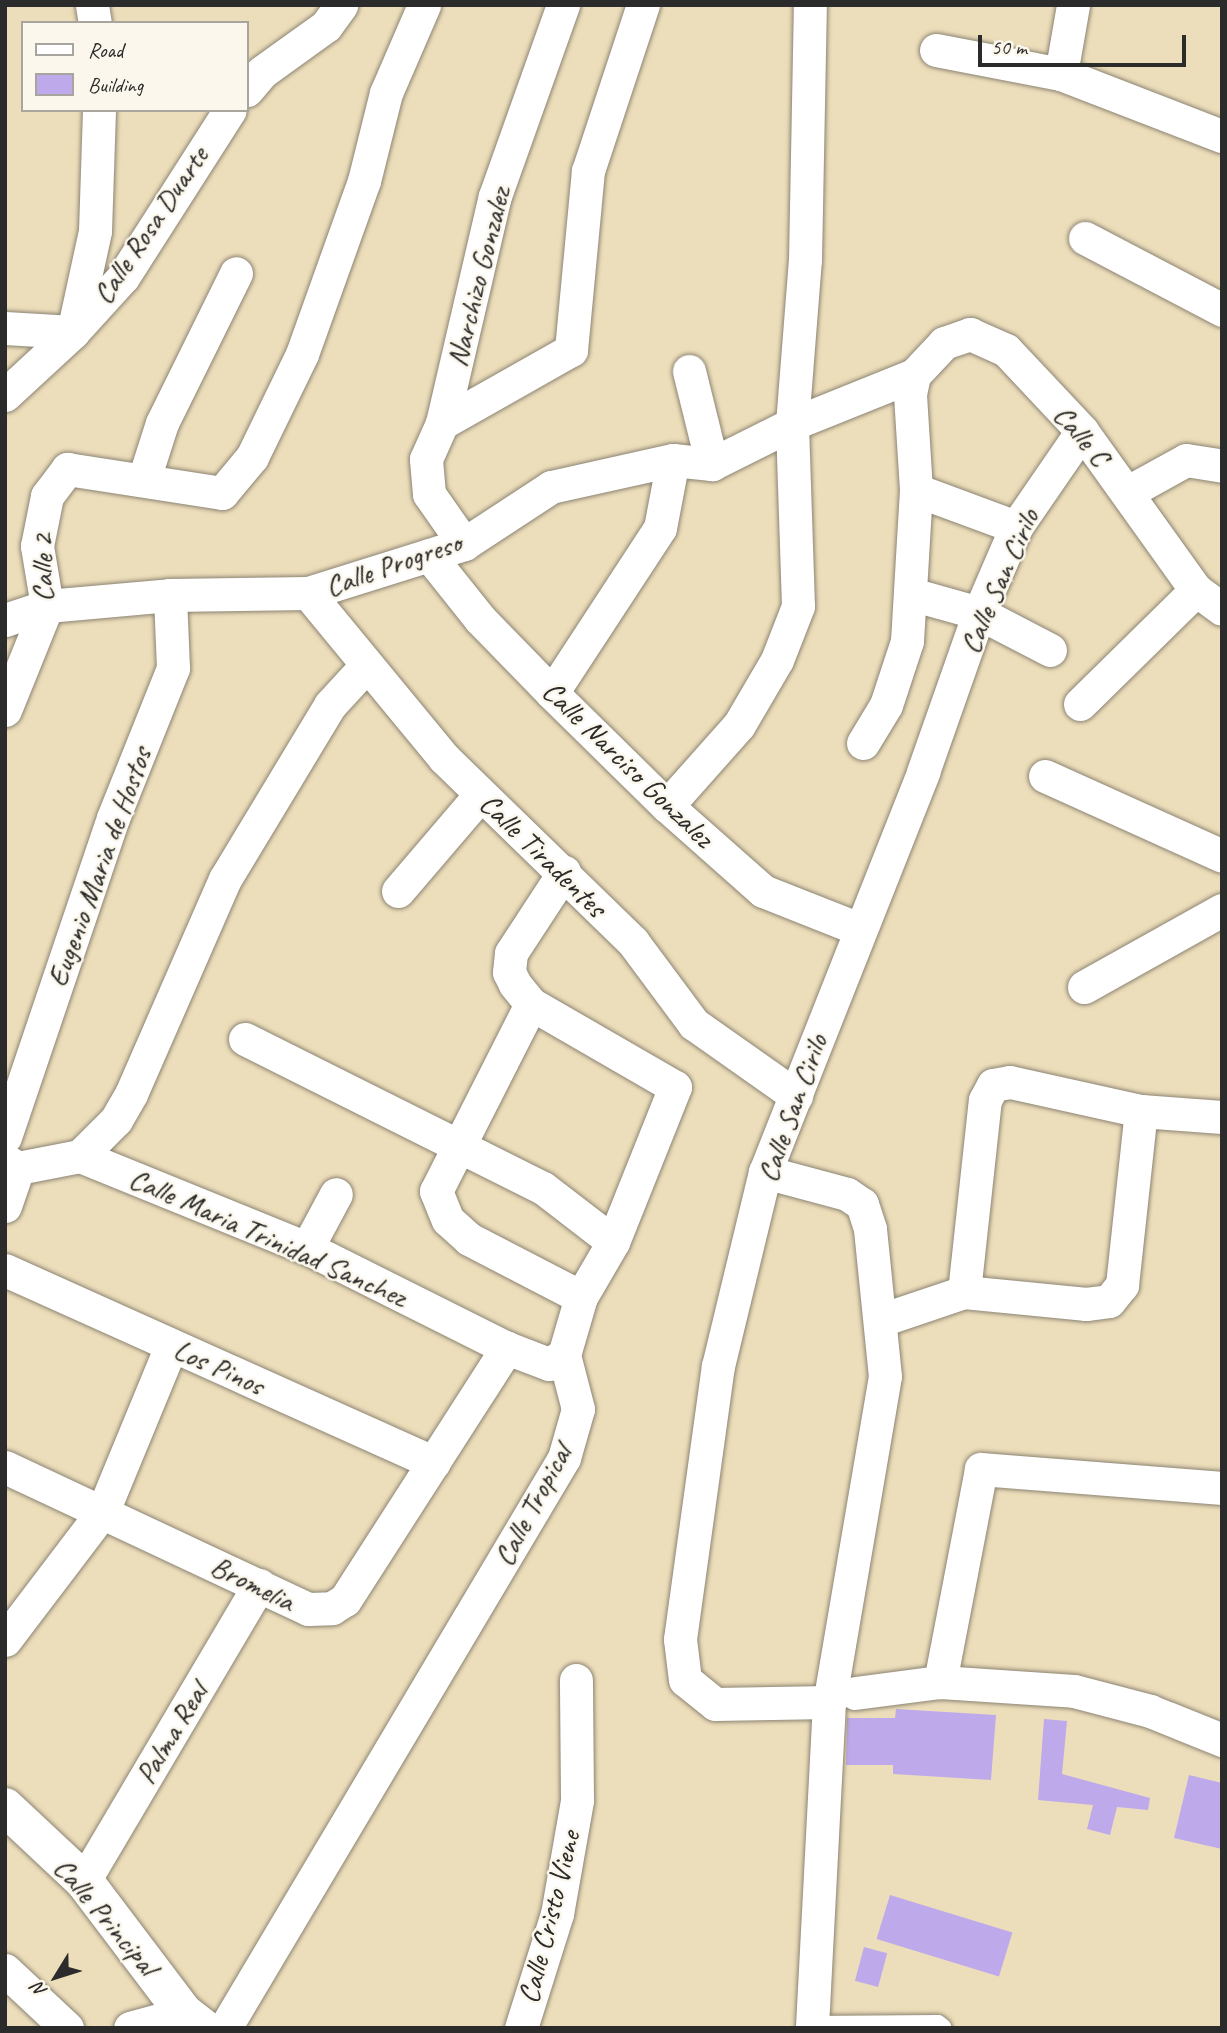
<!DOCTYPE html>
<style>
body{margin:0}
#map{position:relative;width:1227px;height:2033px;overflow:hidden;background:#eddebb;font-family:Caveat,sans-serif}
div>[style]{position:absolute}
.building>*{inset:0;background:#bea9eb;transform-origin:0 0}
.roads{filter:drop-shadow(0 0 2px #8c8473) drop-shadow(0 0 2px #8c8473)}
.service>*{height:18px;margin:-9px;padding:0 9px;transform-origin:9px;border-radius:9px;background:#fff}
.minor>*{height:33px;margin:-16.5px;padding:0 16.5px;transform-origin:16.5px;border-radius:16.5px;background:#fff}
.tertiary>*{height:38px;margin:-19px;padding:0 19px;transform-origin:19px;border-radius:19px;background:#fff}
span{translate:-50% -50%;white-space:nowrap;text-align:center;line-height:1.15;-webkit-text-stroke:5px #fbf7ec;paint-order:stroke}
.street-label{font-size:30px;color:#2b2b2b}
.frame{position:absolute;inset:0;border:7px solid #2b2b2b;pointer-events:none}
.legend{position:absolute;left:21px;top:21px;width:228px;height:91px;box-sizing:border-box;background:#fbf7ec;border:2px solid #a8a59f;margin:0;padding:9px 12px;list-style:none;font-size:21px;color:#2b2b2b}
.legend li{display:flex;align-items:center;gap:14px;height:35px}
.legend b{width:35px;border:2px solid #a8a59f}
.north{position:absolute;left:21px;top:1942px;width:70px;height:70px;-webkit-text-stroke:5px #fbf7ec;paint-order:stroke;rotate:232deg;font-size:19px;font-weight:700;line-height:28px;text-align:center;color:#2b2b2b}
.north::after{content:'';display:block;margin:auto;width:24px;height:32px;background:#2b2b2b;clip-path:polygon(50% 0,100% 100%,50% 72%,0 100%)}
.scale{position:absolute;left:978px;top:35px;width:208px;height:32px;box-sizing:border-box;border:4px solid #2b2b2b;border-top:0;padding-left:9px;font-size:21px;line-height:24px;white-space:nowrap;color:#2b2b2b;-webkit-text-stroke:5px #fbf7ec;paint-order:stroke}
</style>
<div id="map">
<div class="building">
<i style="clip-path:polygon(896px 1709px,996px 1715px,991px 1780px,893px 1774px,893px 1765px,846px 1765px,847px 1718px,895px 1718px)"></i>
<i style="clip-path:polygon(1044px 1719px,1067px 1721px,1062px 1774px,1150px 1798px,1148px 1810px,1117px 1807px,1110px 1835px,1087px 1829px,1093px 1805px,1038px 1800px)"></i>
<i style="clip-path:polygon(1189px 1775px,1222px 1783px,1222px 1849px,1174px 1838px)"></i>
<i style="left:890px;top:1895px;width:128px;height:46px;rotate:17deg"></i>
<i style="left:864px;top:1947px;width:24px;height:35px;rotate:15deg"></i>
</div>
<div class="roads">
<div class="service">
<i style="left:810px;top:2025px;width:128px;rotate:-0.4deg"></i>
<i style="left:938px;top:2024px;width:6px;rotate:39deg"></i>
</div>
<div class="minor">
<i style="left:92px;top:5px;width:18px;rotate:81deg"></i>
<i style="left:936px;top:50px;width:127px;rotate:10.9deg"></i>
<i style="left:1061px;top:74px;width:173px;rotate:21.1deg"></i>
<i style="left:1061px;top:74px;width:70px;rotate:-80.1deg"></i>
<i style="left:247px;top:90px;width:23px;rotate:-50deg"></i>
<i style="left:262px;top:72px;width:79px;rotate:-35.7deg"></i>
<i style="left:326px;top:26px;width:26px;rotate:-54deg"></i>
<i style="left:1085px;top:238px;width:155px;rotate:27.7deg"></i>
<i style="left:5px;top:328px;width:68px;rotate:3.4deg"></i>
<i style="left:73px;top:332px;width:103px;rotate:-77.7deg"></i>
<i style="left:95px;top:231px;width:121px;rotate:-88.1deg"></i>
<i style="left:689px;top:371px;width:96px;rotate:76.1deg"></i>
<i style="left:5px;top:395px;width:93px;rotate:-42.8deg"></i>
<i style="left:73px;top:332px;width:74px;rotate:-47.7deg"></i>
<i style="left:123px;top:277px;width:198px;rotate:-57.4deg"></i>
<i style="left:442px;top:423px;width:148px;rotate:-29.5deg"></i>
<i style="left:571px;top:350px;width:180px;rotate:-84.6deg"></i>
<i style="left:588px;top:171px;width:175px;rotate:-71.7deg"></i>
<i style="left:144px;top:479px;width:59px;rotate:-72.2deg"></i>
<i style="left:162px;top:423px;width:167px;rotate:-63.7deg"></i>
<i style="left:916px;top:490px;width:107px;rotate:20.3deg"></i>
<i style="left:1128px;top:492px;width:66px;rotate:-28.9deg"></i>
<i style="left:1186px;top:460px;width:36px;rotate:9deg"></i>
<i style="left:464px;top:544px;width:61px;rotate:-125deg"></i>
<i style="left:429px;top:494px;width:35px;rotate:-95deg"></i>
<i style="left:426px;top:459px;width:39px;rotate:-66deg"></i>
<i style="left:442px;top:423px;width:233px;rotate:-76.9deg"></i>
<i style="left:495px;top:196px;width:203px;rotate:-70.4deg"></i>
<i style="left:429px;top:555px;width:82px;rotate:51.4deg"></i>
<i style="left:480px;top:619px;width:103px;rotate:45.8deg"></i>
<i style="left:552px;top:693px;width:161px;rotate:44.5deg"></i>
<i style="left:667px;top:806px;width:128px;rotate:41.5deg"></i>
<i style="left:763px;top:891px;width:103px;rotate:21.6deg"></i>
<i style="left:308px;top:593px;width:214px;rotate:50.5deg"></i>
<i style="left:444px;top:758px;width:264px;rotate:44.2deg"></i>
<i style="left:633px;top:942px;width:102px;rotate:53.4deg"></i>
<i style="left:694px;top:1024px;width:125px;rotate:35.2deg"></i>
<i style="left:911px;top:594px;width:71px;rotate:15.6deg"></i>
<i style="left:979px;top:613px;width:80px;rotate:27.5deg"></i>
<i style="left:5px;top:620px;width:44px;rotate:-18.4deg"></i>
<i style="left:47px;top:606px;width:123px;rotate:-5.1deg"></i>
<i style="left:170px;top:595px;width:138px;rotate:-0.8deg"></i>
<i style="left:308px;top:593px;width:164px;rotate:-17.4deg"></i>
<i style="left:464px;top:544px;width:104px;rotate:-33.2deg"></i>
<i style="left:551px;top:487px;width:125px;rotate:-12.5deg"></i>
<i style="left:673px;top:460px;width:39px;rotate:6deg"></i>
<i style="left:712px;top:464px;width:89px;rotate:-26.6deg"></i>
<i style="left:792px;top:424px;width:131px;rotate:-21.9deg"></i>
<i style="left:914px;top:375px;width:44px;rotate:-46.8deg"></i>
<i style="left:944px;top:343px;width:28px;rotate:-19deg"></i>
<i style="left:970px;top:334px;width:39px;rotate:24deg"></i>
<i style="left:1006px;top:350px;width:111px;rotate:46.8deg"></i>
<i style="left:1082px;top:431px;width:196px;rotate:54.4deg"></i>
<i style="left:1196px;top:590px;width:32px;rotate:36deg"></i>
<i style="left:552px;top:693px;width:197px;rotate:-56.8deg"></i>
<i style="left:660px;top:528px;width:69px;rotate:-79.2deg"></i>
<i style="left:1080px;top:704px;width:163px;rotate:-44.5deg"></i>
<i style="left:5px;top:710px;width:112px;rotate:-68deg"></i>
<i style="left:47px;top:606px;width:61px;rotate:-99.5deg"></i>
<i style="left:37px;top:546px;width:51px;rotate:-78.7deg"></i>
<i style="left:47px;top:496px;width:34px;rotate:-53deg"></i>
<i style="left:67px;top:469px;width:157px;rotate:8.8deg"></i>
<i style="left:222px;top:493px;width:47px;rotate:-50.2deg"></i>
<i style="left:252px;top:457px;width:114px;rotate:-64.1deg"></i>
<i style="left:302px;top:354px;width:184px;rotate:-70.3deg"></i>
<i style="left:364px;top:181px;width:91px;rotate:-76deg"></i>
<i style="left:386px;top:93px;width:96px;rotate:-66.6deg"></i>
<i style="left:863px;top:743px;width:44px;rotate:-58.8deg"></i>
<i style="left:886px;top:705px;width:67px;rotate:-71.8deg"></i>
<i style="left:907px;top:641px;width:151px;rotate:-86.6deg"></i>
<i style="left:916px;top:490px;width:96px;rotate:-93.6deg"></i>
<i style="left:910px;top:394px;width:19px;rotate:-78deg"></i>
<i style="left:1045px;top:776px;width:194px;rotate:24.3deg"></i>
<i style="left:667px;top:806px;width:108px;rotate:-48.4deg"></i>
<i style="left:739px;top:725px;width:75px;rotate:-59.7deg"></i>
<i style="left:777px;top:660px;width:58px;rotate:-68.7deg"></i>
<i style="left:798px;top:606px;width:182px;rotate:-91.9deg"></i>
<i style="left:792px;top:424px;width:165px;rotate:-85.5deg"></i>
<i style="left:805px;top:260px;width:255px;rotate:-88.9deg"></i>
<i style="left:398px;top:891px;width:126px;rotate:-49.5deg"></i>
<i style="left:1084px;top:987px;width:158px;rotate:-29.2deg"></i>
<i style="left:531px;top:1004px;width:210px;rotate:116.9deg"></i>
<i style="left:436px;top:1191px;width:31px;rotate:68deg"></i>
<i style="left:448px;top:1220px;width:28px;rotate:42deg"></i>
<i style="left:469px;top:1239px;width:126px;rotate:27.4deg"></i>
<i style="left:245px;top:1039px;width:333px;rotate:26.6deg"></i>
<i style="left:543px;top:1188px;width:88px;rotate:37.6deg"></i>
<i style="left:5px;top:1137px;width:337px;rotate:-71.3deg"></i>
<i style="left:113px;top:818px;width:162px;rotate:-68.2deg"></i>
<i style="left:173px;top:668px;width:73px;rotate:-92.4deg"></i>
<i style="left:80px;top:1156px;width:51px;rotate:-45deg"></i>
<i style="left:116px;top:1120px;width:30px;rotate:-60deg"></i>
<i style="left:131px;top:1094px;width:235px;rotate:-66.4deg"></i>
<i style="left:225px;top:879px;width:203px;rotate:-58.9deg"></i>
<i style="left:330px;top:705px;width:52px;rotate:-47.4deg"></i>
<i style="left:5px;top:1160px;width:15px;rotate:32deg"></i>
<i style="left:18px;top:1168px;width:63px;rotate:-11deg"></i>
<i style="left:80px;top:1156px;width:245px;rotate:22.1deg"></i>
<i style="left:307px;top:1248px;width:224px;rotate:26.6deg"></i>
<i style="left:507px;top:1348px;width:45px;rotate:20.9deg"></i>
<i style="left:549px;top:1364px;width:17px;rotate:-31deg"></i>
<i style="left:765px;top:1172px;width:85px;rotate:15deg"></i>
<i style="left:847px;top:1194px;width:18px;rotate:34deg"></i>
<i style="left:862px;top:1204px;width:26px;rotate:72deg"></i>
<i style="left:870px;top:1229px;width:148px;rotate:84.2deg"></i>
<i style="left:885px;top:1376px;width:331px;rotate:99.7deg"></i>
<i style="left:829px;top:1702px;width:326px;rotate:93deg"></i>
<i style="left:5px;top:1206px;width:40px;rotate:-71.1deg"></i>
<i style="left:307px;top:1248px;width:61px;rotate:-61.8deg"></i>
<i style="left:5px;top:1270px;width:470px;rotate:24.2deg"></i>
<i style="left:964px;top:1292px;width:193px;rotate:-83.8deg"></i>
<i style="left:985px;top:1100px;width:17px;rotate:-62deg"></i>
<i style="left:993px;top:1085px;width:17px;rotate:-10deg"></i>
<i style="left:1010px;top:1082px;width:134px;rotate:12.5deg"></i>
<i style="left:1141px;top:1111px;width:81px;rotate:4.2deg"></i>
<i style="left:881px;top:1320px;width:88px;rotate:-18.6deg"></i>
<i style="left:964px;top:1292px;width:123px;rotate:5.6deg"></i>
<i style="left:1086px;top:1304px;width:23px;rotate:-7deg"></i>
<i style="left:1109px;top:1301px;width:21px;rotate:-51deg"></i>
<i style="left:1122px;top:1285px;width:175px;rotate:-83.8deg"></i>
<i style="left:5px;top:1467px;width:335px;rotate:25.1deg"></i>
<i style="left:308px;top:1609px;width:24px;rotate:-2deg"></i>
<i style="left:332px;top:1608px;width:15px;rotate:-32deg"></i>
<i style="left:345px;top:1600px;width:300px;rotate:-57.3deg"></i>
<i style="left:1222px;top:1488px;width:242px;rotate:-175.5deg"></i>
<i style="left:981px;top:1469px;width:217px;rotate:100.9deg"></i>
<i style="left:940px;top:1682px;width:134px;rotate:3.8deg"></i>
<i style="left:1074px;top:1691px;width:79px;rotate:14.7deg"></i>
<i style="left:1150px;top:1711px;width:78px;rotate:21.9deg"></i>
<i style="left:5px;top:1640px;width:162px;rotate:-52.8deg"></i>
<i style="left:103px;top:1511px;width:178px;rotate:-67.6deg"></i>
<i style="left:855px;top:1693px;width:86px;rotate:-7.4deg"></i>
<i style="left:829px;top:1702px;width:114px;rotate:179deg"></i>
<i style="left:715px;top:1704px;width:38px;rotate:-141deg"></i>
<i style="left:685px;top:1680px;width:41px;rotate:-97deg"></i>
<i style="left:680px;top:1639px;width:276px;rotate:-82.1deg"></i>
<i style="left:718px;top:1366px;width:200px;rotate:-76.4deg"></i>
<i style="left:765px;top:1172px;width:430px;rotate:-68.4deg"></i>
<i style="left:923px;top:772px;width:169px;rotate:-70.6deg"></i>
<i style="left:979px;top:613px;width:94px;rotate:-66.7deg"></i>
<i style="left:1016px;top:527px;width:116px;rotate:-55.5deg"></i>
<i style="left:84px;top:1881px;width:344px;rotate:-59.4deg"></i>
<i style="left:5px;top:1970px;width:85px;rotate:43.1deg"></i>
<i style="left:130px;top:2028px;width:56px;rotate:-15.5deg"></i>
<i style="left:225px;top:2028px;width:663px;rotate:-59.26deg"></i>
<i style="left:564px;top:1458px;width:51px;rotate:-74.1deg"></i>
<i style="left:578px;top:1409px;width:56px;rotate:-104.5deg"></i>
<i style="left:564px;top:1355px;width:60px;rotate:-73.7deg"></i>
<i style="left:581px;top:1297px;width:64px;rotate:-59.8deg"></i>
<i style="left:613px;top:1242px;width:167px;rotate:-68.2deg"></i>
<i style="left:675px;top:1087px;width:166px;rotate:-150deg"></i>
<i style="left:531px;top:1004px;width:26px;rotate:-129deg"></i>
<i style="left:515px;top:984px;width:13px;rotate:-117deg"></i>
<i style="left:509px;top:972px;width:19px;rotate:-84deg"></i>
<i style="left:511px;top:953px;width:97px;rotate:-56.8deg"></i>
<i style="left:521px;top:2028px;width:120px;rotate:-72.5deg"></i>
<i style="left:557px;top:1914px;width:116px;rotate:-80deg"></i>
<i style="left:577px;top:1800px;width:120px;rotate:-90.5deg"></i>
</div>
<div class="tertiary">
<i style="left:5px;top:1807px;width:108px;rotate:43.1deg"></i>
<i style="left:84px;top:1881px;width:166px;rotate:52.9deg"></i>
<i style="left:184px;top:2013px;width:24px;rotate:38deg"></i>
</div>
</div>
<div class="street-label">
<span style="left:150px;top:225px;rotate:-56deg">Calle Rosa Duarte</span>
<span style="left:478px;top:277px;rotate:-76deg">Narchizo Gonzalez</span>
<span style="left:1082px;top:435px;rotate:50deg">Calle C</span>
<span style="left:393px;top:564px;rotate:-19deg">Calle Progreso</span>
<span style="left:42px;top:568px;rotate:-90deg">Calle 2</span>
<span style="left:999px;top:581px;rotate:-66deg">Calle San Cirilo</span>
<span style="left:628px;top:764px;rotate:44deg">Calle Narciso Gonzalez</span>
<span style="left:543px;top:855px;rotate:44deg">Calle Tiradentes</span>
<span style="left:99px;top:867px;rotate:-70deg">Eugenio Maria de Hostos</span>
<span style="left:792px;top:1108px;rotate:-70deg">Calle San Cirilo</span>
<span style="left:268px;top:1237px;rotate:24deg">Calle Maria Trinidad Sanchez</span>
<span style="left:219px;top:1367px;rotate:24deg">Los Pinos</span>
<span style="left:532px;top:1505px;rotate:-62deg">Calle Tropical</span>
<span style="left:253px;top:1583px;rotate:26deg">Bromelia</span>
<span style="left:171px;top:1733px;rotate:-59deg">Palma Real</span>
<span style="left:106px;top:1916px;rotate:50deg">Calle Principal</span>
<span style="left:549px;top:1917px;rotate:-76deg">Calle Cristo Viene</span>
</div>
<div class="frame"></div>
<ul class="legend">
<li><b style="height:9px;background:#fff"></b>Road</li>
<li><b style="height:19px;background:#bea9eb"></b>Building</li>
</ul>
<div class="north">N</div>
<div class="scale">50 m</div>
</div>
